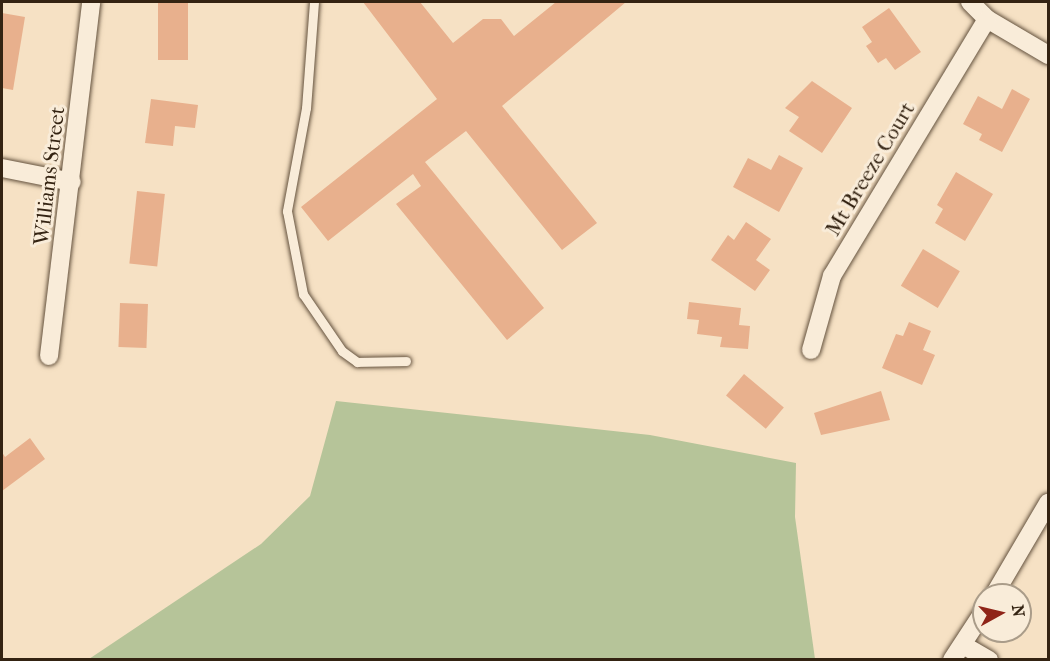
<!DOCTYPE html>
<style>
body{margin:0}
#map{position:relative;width:1050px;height:661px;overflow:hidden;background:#f6e1c4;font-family:"IM FELL French Canon",serif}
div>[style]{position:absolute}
.green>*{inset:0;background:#b6c499}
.building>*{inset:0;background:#e8b08d;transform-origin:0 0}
.roads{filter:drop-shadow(0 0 2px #64523e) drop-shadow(0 0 2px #64523e)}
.lane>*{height:9px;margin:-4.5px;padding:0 4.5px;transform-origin:4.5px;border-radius:4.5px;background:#f9ecd9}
.street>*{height:18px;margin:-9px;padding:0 9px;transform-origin:9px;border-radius:9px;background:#f9ecd9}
span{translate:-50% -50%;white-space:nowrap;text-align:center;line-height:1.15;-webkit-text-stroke:6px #f9ecd9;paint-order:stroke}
.street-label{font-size:21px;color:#342312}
.frame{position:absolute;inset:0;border:3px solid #342312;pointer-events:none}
.north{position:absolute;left:972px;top:583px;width:60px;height:60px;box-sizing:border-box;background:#f9ecd9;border:2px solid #aa9c89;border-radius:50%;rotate:82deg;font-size:16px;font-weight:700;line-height:24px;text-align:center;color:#342312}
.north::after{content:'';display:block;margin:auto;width:21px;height:27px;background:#8f2418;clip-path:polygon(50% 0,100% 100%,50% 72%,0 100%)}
</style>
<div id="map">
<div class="green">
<i style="clip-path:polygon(336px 401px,650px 435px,796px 463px,795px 517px,815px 659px,89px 659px,261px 544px,310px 496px)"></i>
</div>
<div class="building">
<i style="left:158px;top:2px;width:30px;height:58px"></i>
<i style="clip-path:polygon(363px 2px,420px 2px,453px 43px,483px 19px,501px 19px,514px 36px,556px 2px,626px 2px,502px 106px,597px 223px,562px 250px,466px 131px,425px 162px,544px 308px,507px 340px,396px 204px,421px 186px,413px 174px,328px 241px,301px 207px,437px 99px)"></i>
<i style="clip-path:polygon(889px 8px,921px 52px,895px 70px,886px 58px,878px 63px,866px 46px,872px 42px,862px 27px)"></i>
<i style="clip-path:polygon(2px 13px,25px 17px,13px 90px,2px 88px)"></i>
<i style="clip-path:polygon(812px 81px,852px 108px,822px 153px,789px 131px,799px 117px,785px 108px)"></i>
<i style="clip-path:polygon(1012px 89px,1030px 99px,1002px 152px,979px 140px,982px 134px,963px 124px,978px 96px,1002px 109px)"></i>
<i style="clip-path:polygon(151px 99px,198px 105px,195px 128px,175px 126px,173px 146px,145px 143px)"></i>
<i style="clip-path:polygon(779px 155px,803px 168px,779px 212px,733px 187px,748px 158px,771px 170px)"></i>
<i style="clip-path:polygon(956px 172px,993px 194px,965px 241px,935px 223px,943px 209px,937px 205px)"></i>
<i style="left:137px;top:191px;width:28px;height:73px;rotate:6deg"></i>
<i style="clip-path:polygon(746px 222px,771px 239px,756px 260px,770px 270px,755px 291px,711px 260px,728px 235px,734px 240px)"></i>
<i style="left:923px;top:249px;width:43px;height:43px;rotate:31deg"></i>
<i style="clip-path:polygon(689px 302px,741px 308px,739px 325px,750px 326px,748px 349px,720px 347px,722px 337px,697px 334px,699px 320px,687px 319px)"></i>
<i style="left:120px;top:303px;width:28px;height:44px;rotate:2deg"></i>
<i style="clip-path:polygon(909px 322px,931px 331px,923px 350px,935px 355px,922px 385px,882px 368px,896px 334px,903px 336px)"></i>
<i style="left:744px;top:374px;width:52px;height:28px;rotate:40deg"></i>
<i style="clip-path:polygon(881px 391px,890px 420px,821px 435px,814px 413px)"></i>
<i style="clip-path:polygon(30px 438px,45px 459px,2px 491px,2px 452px,5px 457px)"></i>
</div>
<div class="roads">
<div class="lane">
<i style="left:314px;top:2px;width:106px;rotate:94.3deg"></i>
<i style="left:306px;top:108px;width:105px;rotate:100.5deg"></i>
<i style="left:287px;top:211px;width:85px;rotate:79.1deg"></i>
<i style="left:303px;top:294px;width:69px;rotate:55.6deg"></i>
<i style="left:342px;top:351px;width:19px;rotate:36deg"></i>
<i style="left:357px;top:362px;width:49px;rotate:-1.2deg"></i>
</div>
<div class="street">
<i style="left:970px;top:2px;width:24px;rotate:45deg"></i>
<i style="left:987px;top:19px;width:71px;rotate:30.5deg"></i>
<i style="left:2px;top:168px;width:71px;rotate:11.3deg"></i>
<i style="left:811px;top:350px;width:77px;rotate:-74.2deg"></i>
<i style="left:832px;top:276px;width:300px;rotate:-58.9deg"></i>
<i style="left:49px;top:356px;width:356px;rotate:-83.2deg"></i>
<i style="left:994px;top:595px;width:107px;rotate:-59.6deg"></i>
<i style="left:963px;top:645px;width:30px;rotate:30deg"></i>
<i style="left:952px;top:660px;width:59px;rotate:-56.9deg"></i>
</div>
</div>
<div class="street-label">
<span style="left:870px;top:169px;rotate:-59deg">Mt Breeze Court</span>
<span style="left:49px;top:176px;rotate:-83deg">Williams Street</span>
</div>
<div class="frame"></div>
<div class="north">N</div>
</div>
